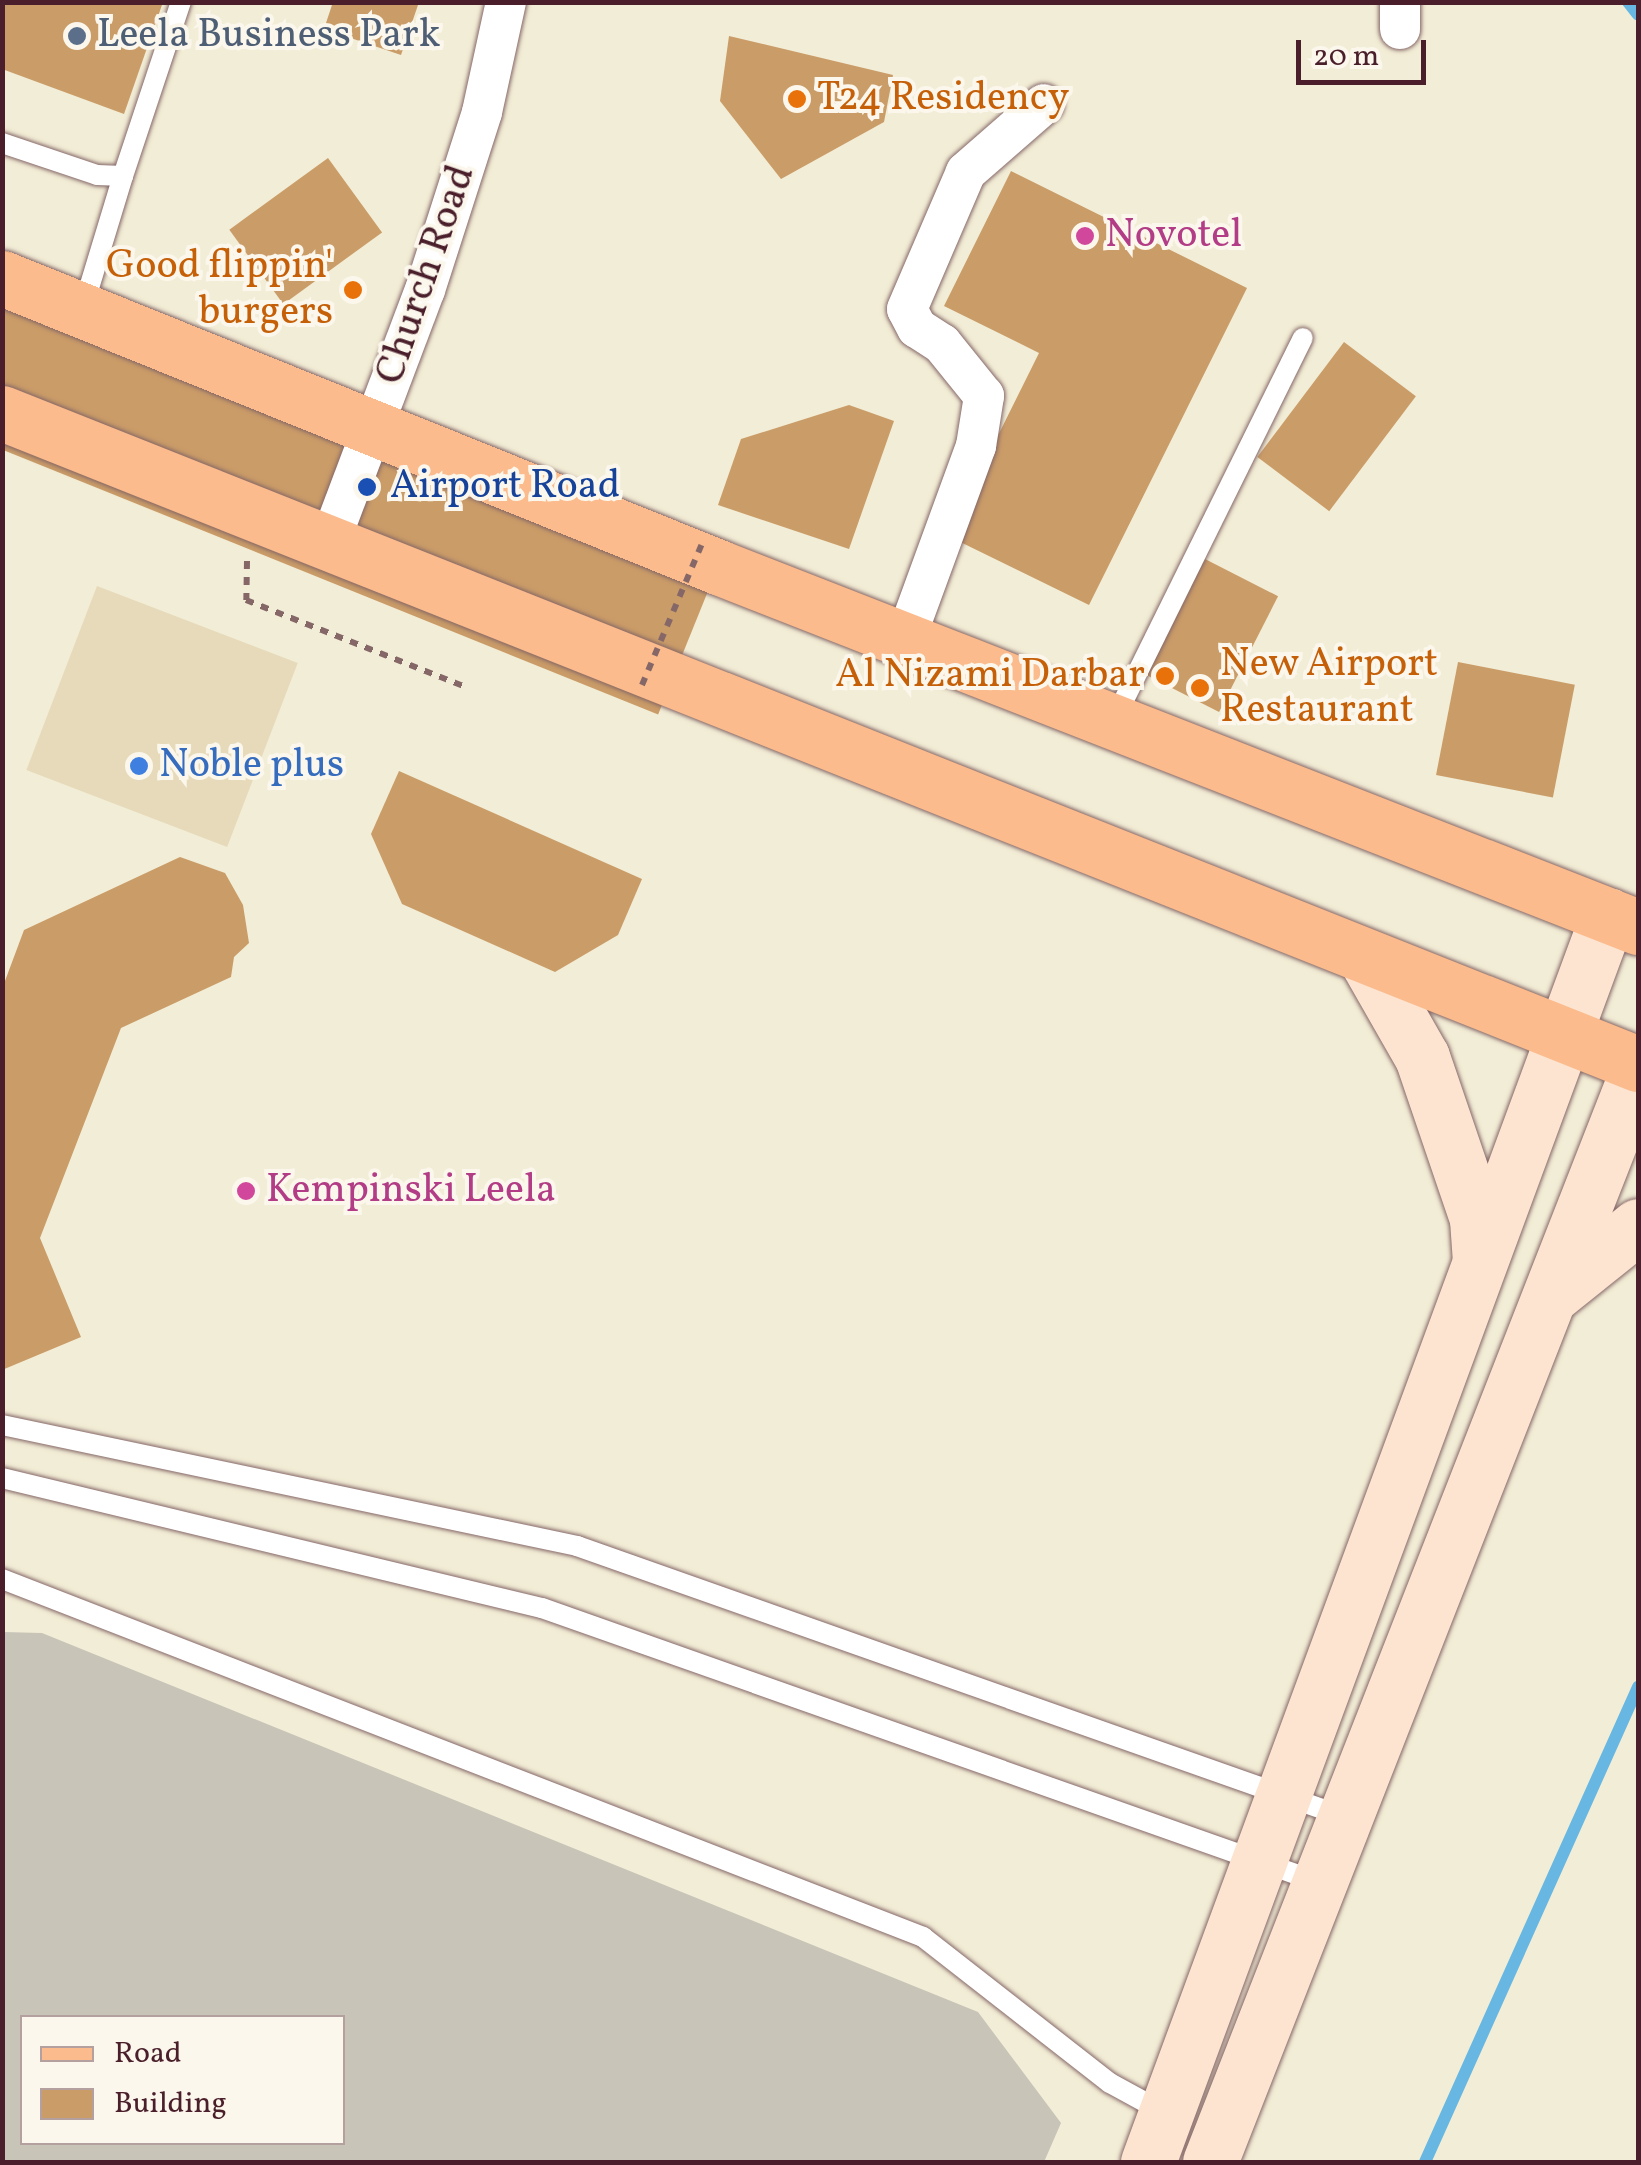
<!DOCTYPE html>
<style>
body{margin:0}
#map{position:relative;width:1641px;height:2165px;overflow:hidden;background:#f2edd6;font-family:Vollkorn,serif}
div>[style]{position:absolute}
.built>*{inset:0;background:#e7daba;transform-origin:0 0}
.industrial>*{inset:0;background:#c8c4b8}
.stream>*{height:12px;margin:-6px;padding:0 6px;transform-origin:6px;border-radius:6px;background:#67b7e2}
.building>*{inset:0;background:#ca9c68;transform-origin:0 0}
.path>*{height:6px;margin-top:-3px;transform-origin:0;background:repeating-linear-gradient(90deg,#856767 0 8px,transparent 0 16px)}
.roads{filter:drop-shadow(0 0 2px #856767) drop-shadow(0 0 2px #856767)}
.service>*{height:20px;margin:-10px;padding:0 10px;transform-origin:10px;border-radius:10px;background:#fff}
.minor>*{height:40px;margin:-20px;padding:0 20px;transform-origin:20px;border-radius:20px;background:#fff}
.secondary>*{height:55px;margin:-27.5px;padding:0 27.5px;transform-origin:27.5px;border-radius:27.5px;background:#fde4d1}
.primary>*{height:55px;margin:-27.5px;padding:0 27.5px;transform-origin:27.5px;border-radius:27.5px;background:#fbbb8c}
.path-bridge>*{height:6px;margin-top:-3px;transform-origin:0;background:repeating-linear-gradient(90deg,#856767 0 8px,transparent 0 16px)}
.dots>*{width:28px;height:28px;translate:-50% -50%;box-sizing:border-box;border:5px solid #fbf7ec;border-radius:50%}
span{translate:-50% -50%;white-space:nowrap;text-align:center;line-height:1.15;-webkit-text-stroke:8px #fbf7ec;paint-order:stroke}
.service-label{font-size:40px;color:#4e5e75}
.left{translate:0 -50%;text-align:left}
.food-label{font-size:40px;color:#c56008}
.right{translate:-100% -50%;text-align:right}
.hotel-label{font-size:40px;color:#b23c85}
.street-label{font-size:40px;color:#4a1f2b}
.transit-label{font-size:40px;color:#164399}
.shop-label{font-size:40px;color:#366cbe}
.frame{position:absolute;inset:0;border:5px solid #4a1f2b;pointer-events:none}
.legend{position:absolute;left:20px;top:2015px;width:325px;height:130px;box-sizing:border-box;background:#fbf7ec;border:2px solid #b4a19f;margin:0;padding:12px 18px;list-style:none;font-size:30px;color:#4a1f2b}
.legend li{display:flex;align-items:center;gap:20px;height:50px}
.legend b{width:50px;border:2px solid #b4a19f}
.scale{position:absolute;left:1296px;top:40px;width:130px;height:45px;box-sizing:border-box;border:5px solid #4a1f2b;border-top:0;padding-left:12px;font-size:30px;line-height:35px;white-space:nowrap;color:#4a1f2b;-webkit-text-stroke:8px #fbf7ec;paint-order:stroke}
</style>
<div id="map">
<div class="built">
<i style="left:97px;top:586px;width:215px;height:197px;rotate:21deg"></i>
</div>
<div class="industrial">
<i style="clip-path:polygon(evenodd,3px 1632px,42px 1633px,978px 2012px,1061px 2123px,1044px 2162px,3px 2162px,3px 1632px,22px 2018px,342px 2018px,342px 2142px,22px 2142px,22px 2018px)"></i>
</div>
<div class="stream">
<i style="left:1628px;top:2px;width:16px;rotate:52deg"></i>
<i style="left:1425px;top:2162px;width:521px;rotate:-65.85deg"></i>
</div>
<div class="building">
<i style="clip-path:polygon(2px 2px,163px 2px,124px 114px,2px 69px)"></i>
<i style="clip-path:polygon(333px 2px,419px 2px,401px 55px,324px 29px)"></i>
<i style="clip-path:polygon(729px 36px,893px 75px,884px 122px,781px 179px,720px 101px)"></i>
<i style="left:328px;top:158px;width:92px;height:122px;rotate:54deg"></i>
<i style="clip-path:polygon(1011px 171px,1247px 288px,1089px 605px,948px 536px,1039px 353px,944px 306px)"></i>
<i style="left:2px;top:251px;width:782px;height:184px;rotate:22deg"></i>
<i style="left:1344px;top:342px;width:90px;height:144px;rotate:37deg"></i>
<i style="clip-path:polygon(849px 405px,894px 421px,849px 549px,718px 505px,741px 439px)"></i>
<i style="left:1205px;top:559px;width:82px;height:130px;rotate:27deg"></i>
<i style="left:1458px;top:662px;width:119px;height:115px;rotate:11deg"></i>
<i style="clip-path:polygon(399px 771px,642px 879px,618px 935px,555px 972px,402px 904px,371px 834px)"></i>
<i style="clip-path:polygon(180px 857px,225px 873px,243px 905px,249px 943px,234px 957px,231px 977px,121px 1028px,40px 1238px,81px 1337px,2px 1370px,2px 989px,24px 930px)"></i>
</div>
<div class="path">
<i style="left:247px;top:561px;width:39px;rotate:91deg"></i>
<i style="left:246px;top:600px;width:233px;rotate:21.6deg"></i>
</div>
<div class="roads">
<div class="service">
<i style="left:2px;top:143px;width:100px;rotate:18.6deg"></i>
<i style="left:97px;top:175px;width:26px;rotate:2deg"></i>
<i style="left:123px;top:176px;width:138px;rotate:106.9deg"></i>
<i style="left:123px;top:176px;width:183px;rotate:-71.6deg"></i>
<i style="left:1114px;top:720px;width:426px;rotate:-63.7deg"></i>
<i style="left:2px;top:1425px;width:588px;rotate:11.88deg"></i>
<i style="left:577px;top:1546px;width:811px;rotate:19.44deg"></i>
<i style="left:2px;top:1478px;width:555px;rotate:13.54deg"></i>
<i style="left:542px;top:1608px;width:823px;rotate:19.45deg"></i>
<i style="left:2px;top:1579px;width:988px;rotate:21.24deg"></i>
<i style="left:923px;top:1937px;width:237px;rotate:38deg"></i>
<i style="left:1110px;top:2083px;width:63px;rotate:28.6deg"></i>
</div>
<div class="minor">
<i style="left:1400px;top:29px;width:27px;rotate:-90deg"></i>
<i style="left:330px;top:541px;width:268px;rotate:-69.3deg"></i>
<i style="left:425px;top:290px;width:187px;rotate:-72.2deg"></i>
<i style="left:482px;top:112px;width:113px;rotate:-77.7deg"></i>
<i style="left:905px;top:640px;width:207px;rotate:-69.9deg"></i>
<i style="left:976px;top:446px;width:51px;rotate:-80.9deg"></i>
<i style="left:984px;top:396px;width:67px;rotate:-128.9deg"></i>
<i style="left:942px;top:344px;width:30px;rotate:-147deg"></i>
<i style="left:917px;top:328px;width:21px;rotate:-118deg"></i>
<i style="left:907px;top:309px;width:149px;rotate:-66.7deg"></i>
<i style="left:966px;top:172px;width:103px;rotate:-41.1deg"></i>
</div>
<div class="secondary">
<i style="left:1366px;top:959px;width:113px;rotate:60.3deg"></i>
<i style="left:1422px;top:1057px;width:171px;rotate:71.2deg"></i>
<i style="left:1477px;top:1219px;width:39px;rotate:86deg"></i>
<i style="left:1552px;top:1295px;width:110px;rotate:-38.7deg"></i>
<i style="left:1148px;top:2162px;width:1329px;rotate:-69.75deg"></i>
<i style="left:1210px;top:2162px;width:1173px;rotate:-68.6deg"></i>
</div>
<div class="primary">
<i style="left:2px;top:278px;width:772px;rotate:21.98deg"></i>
<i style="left:718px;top:567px;width:988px;rotate:21.37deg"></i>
<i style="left:2px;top:413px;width:1761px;rotate:21.7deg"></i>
</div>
</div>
<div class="path-bridge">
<i style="left:642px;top:685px;width:156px;rotate:-67deg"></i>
</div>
<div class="dots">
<i style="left:77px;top:36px;background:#5c6f8a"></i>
<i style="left:797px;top:99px;background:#e8710a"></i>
<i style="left:1085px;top:236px;background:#d1479c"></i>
<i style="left:353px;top:290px;background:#e8710a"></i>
<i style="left:367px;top:487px;background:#1a4fb4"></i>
<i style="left:1165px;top:676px;background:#e8710a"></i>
<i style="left:1200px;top:688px;background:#e8710a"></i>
<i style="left:139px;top:766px;background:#3f7fe0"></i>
<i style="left:246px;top:1191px;background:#d1479c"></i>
</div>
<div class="service-label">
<span class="left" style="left:97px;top:36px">Leela Business Park</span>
</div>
<div class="food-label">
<span class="left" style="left:817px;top:99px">T24 Residency</span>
<span class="right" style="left:333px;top:290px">Good flippin'<br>burgers</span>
<span class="left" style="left:1220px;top:688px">New Airport<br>Restaurant</span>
<span class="right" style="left:1145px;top:676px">Al Nizami Darbar</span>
</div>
<div class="hotel-label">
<span class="left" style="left:1105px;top:236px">Novotel</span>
<span class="left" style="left:266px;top:1191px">Kempinski Leela</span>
</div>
<div class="street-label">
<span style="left:427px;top:275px;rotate:-71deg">Church Road</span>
</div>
<div class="transit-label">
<span class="left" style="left:390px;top:487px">Airport Road</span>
</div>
<div class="shop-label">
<span class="left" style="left:159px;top:766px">Noble plus</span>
</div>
<div class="frame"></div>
<ul class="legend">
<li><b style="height:12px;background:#fbbb8c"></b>Road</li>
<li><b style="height:28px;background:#ca9c68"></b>Building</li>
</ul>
<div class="scale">20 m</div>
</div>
